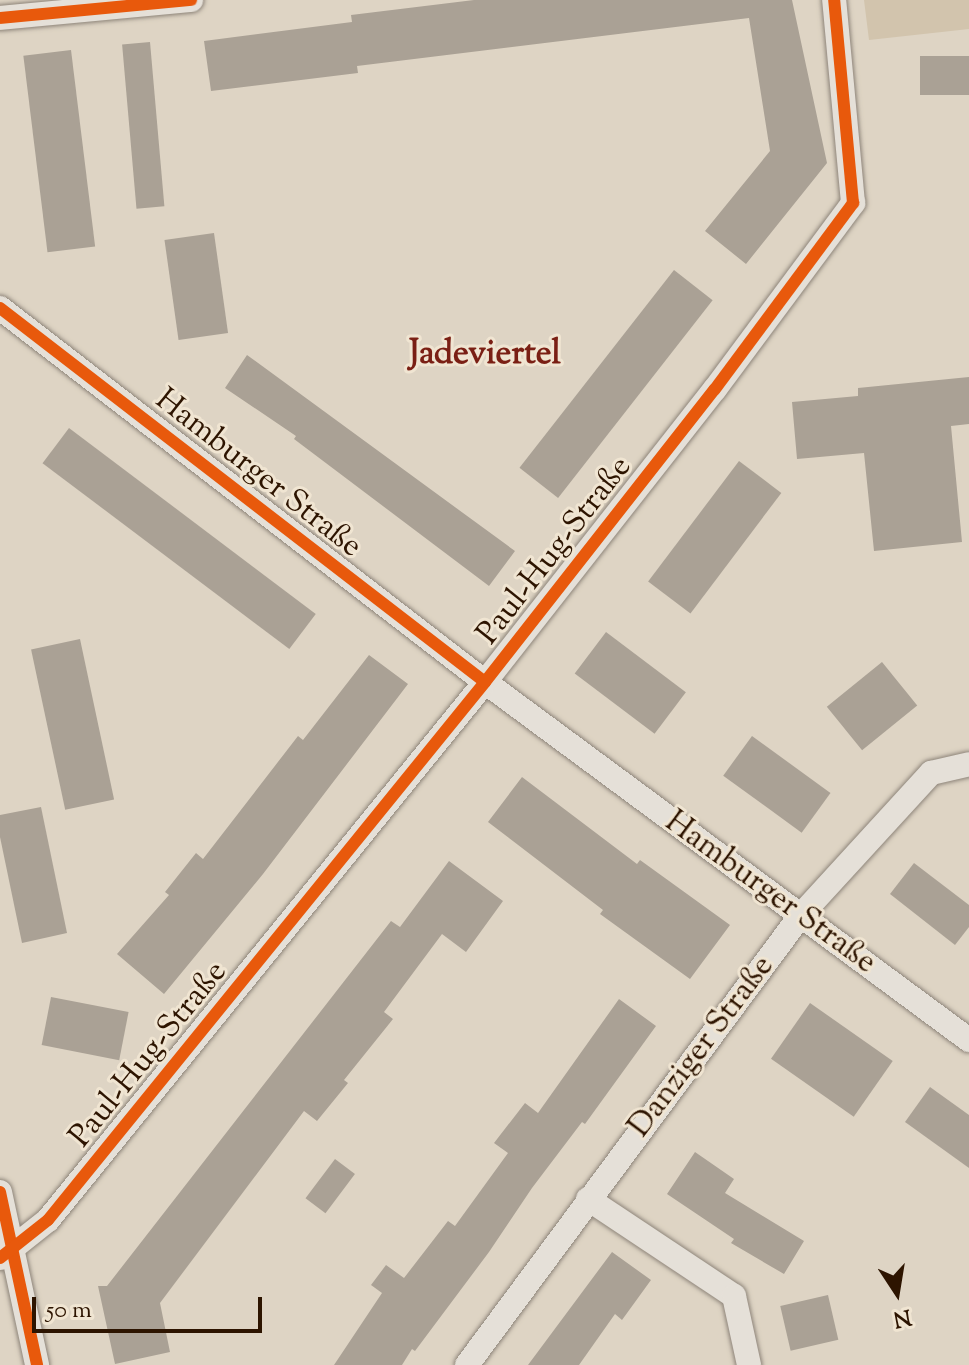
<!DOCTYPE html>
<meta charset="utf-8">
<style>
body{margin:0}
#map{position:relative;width:969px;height:1365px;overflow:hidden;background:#ded4c4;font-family:"Sorts Mill Goudy",serif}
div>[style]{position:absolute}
.green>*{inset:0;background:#d2c4ad}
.building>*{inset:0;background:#aaa195;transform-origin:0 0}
.roads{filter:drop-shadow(0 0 2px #8e857a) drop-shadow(0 0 2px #8e857a)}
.minor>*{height:24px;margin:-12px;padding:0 12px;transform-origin:12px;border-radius:12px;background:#e5e0d8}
.cycleway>*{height:12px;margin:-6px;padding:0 6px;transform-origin:6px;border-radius:6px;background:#e8590c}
span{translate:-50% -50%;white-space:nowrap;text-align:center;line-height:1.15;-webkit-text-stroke:6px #f0e5d2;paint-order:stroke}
.street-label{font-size:32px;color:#2d1400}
.neighbourhood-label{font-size:34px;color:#7a1f14;font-weight:700}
.north{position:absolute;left:857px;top:1253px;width:80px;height:80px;-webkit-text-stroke:6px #f0e5d2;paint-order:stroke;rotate:168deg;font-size:22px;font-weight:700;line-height:32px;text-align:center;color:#2d1400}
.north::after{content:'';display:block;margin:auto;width:28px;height:36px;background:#2d1400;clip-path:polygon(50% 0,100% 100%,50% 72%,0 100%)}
.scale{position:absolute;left:32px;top:1297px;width:230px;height:36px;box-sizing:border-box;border:4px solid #2d1400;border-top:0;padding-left:10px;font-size:24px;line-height:28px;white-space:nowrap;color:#2d1400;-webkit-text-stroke:6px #f0e5d2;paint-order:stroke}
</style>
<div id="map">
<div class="green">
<i style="clip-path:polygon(864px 0,969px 0,969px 29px,869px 40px)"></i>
</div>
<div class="building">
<i style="clip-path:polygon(474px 0,792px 0,827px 163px,746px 264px,705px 231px,770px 151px,749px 18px,357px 66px,358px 73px,211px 91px,204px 41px,352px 22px,351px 15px)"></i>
<i style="left:150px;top:42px;width:165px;height:28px;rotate:85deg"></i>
<i style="left:71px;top:50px;width:198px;height:48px;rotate:83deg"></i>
<i style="left:969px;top:56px;width:39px;height:49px;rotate:90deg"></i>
<i style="left:214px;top:233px;width:101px;height:50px;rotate:82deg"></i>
<i style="left:674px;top:270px;width:49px;height:251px;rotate:38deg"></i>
<i style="clip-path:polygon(247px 355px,515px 551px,489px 586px,294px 439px,296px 436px,225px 388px)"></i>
<i style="clip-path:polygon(969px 377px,969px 424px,951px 426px,962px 542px,874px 551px,864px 453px,797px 459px,792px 402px,858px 396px,858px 388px)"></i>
<i style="left:69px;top:428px;width:309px;height:44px;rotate:37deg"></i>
<i style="left:739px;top:461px;width:53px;height:151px;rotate:37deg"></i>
<i style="left:606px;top:632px;width:100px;height:52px;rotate:37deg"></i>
<i style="left:80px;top:639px;width:164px;height:50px;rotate:78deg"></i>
<i style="clip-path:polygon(369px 655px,408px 684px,263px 874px,164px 994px,117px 954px,169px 895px,165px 892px,196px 853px,203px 859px,298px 736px,303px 740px)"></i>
<i style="left:882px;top:662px;width:56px;height:71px;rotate:51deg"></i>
<i style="left:752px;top:736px;width:97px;height:49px;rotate:36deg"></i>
<i style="clip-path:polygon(522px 777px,637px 864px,640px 860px,730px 925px,690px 979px,600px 914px,603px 910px,488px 822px)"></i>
<i style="clip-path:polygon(41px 807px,67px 933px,22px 943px,0 837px,0 815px)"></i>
<i style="clip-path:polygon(449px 861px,503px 901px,466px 952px,442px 934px,384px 1012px,393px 1019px,344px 1080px,348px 1083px,317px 1121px,304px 1111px,160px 1303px,170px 1352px,115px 1364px,98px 1286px,107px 1286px,391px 921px,400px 927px)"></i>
<i style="clip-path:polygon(914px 863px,969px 905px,969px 927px,955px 945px,890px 894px)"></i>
<i style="left:51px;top:997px;width:79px;height:49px;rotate:11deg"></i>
<i style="clip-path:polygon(619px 999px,656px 1026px,585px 1124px,582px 1122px,532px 1188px,489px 1252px,415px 1351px,412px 1349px,402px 1365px,334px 1365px,382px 1293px,371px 1285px,386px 1265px,404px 1278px,448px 1221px,455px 1226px,508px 1153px,494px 1143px,525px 1103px,538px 1113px)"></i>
<i style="left:810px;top:1003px;width:101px;height:68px;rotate:35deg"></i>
<i style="clip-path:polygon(930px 1087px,969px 1115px,969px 1168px,905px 1122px)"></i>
<i style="clip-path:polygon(695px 1152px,734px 1179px,725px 1193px,804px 1241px,784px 1274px,731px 1243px,734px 1239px,667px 1194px)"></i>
<i style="left:335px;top:1159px;width:25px;height:49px;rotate:37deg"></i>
<i style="clip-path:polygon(612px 1252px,651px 1280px,622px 1320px,615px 1314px,579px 1365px,528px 1365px)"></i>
<i style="left:828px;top:1295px;width:46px;height:49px;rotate:77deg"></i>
</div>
<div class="roads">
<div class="minor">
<i style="left:0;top:18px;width:192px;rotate:-5.4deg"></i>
<i style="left:0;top:308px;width:612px;rotate:37.64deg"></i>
<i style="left:485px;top:682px;width:602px;rotate:36.49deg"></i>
<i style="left:0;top:1192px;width:177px;rotate:77.9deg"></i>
<i style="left:588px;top:1199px;width:175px;rotate:33.6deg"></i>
<i style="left:734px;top:1296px;width:71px;rotate:77.7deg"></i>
<i style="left:0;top:1258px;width:61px;rotate:-38.4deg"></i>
<i style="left:48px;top:1220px;width:693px;rotate:-50.91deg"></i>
<i style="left:485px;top:682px;width:372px;rotate:-51.9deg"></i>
<i style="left:715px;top:389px;width:232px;rotate:-53.4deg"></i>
<i style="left:853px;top:203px;width:204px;rotate:-95.3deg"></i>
<i style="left:467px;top:1365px;width:560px;rotate:-53.42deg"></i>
<i style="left:801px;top:915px;width:193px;rotate:-47.5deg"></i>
<i style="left:931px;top:773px;width:39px;rotate:-13deg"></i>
</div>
</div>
<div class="cycleway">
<i style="left:0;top:18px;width:192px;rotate:-5.4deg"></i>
<i style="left:0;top:308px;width:612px;rotate:37.64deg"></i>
<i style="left:0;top:1192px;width:177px;rotate:77.9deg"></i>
<i style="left:0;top:1258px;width:61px;rotate:-38.4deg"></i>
<i style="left:48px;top:1220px;width:693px;rotate:-50.91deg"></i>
<i style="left:485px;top:682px;width:372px;rotate:-51.9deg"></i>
<i style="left:715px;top:389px;width:232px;rotate:-53.4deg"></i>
<i style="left:853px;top:203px;width:204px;rotate:-95.3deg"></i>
</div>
<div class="street-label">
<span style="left:258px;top:474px;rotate:38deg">Hamburger Straße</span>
<span style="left:555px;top:551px;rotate:-52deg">Paul-Hug-Straße</span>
<span style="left:770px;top:893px;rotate:36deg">Hamburger Straße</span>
<span style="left:702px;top:1047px;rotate:-53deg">Danziger Straße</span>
<span style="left:149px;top:1055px;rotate:-51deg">Paul-Hug-Straße</span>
</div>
<div class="neighbourhood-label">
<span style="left:485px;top:355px">Jadeviertel</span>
</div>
<div class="north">N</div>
<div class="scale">50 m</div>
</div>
